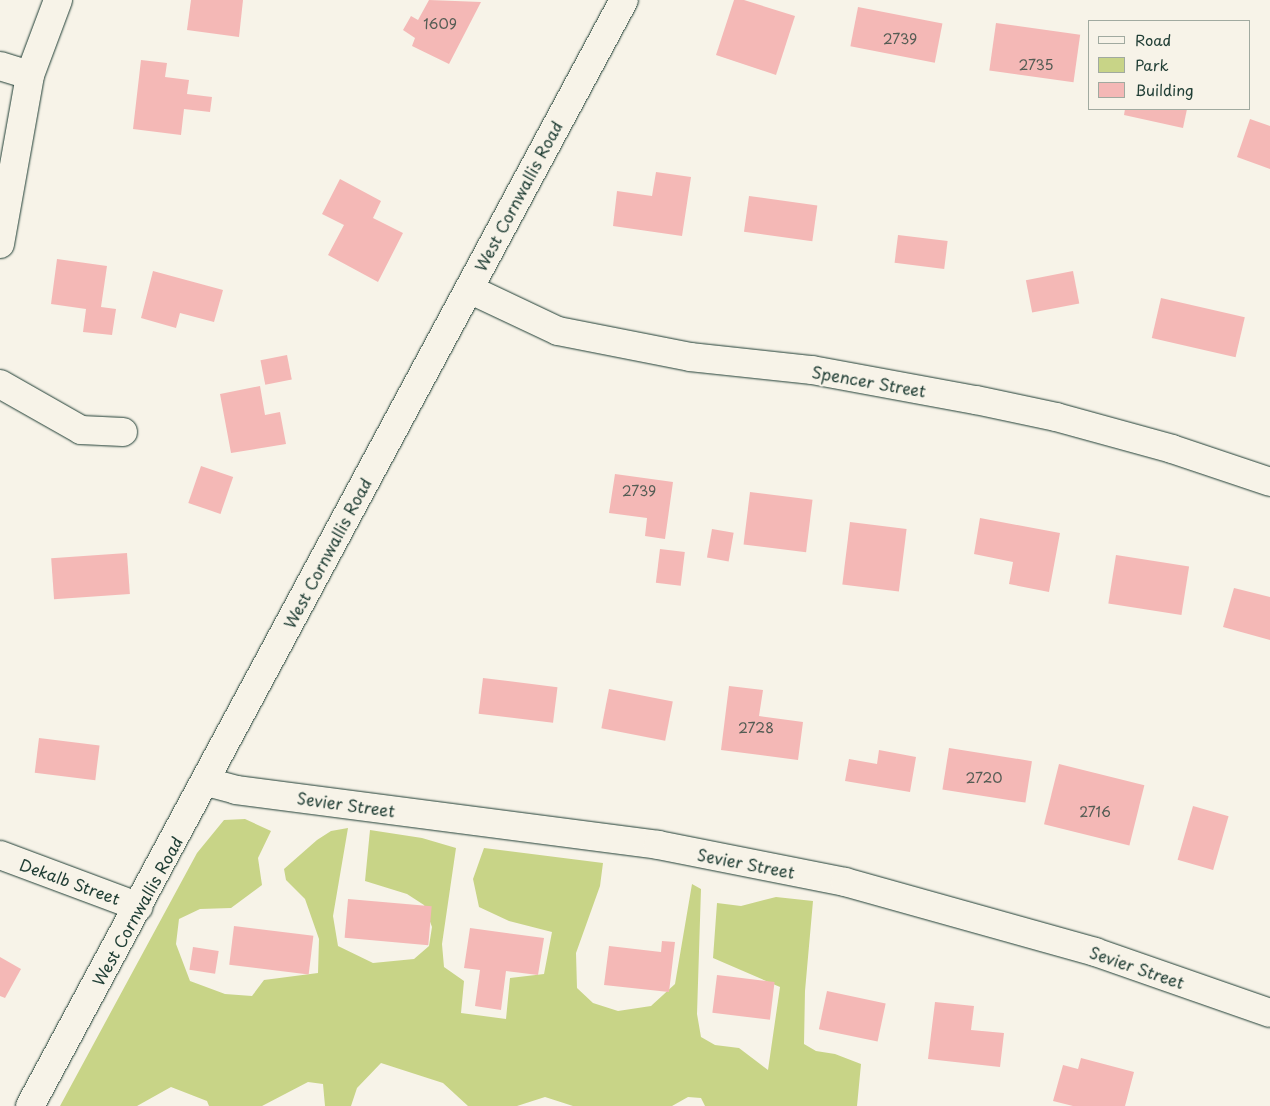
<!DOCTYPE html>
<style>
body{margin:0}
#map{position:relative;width:1270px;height:1106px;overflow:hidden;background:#f7f3e8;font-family:"Playpen Sans",sans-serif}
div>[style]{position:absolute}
.green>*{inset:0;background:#c8d487}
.building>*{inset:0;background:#f4b8b6;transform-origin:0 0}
.roads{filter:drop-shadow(0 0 1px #1f3d34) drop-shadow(0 0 1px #1f3d34)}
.minor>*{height:28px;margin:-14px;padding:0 14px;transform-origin:14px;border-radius:14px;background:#f7f3e8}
span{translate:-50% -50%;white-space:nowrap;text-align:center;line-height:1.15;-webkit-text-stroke:4.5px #f7f3e8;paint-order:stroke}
.number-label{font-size:14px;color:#545c54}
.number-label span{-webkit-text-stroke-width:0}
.street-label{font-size:16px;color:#1f3d34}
.legend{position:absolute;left:1088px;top:20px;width:162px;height:90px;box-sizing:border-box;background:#f7f3e8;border:1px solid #a1aaa0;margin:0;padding:6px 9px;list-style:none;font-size:15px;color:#1f3d34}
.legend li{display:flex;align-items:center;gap:10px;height:25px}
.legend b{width:25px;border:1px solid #a1aaa0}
</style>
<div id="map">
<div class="green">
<i style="clip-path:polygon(245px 819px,271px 831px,258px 858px,262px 885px,231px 908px,200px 909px,179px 919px,176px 944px,190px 981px,225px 994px,252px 996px,264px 980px,318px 973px,319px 939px,305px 899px,286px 880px,284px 869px,317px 840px,331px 831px,348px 828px,333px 916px,338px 946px,373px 963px,414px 959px,429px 946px,432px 927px,424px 905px,407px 894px,365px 881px,370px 830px,422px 838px,456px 848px,442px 944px,444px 967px,464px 981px,461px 1013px,506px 1019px,510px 978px,544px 974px,552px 932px,509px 921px,479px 907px,473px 879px,484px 848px,603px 863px,600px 886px,576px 953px,577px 988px,593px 1003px,618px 1011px,651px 1006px,675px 984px,692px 884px,701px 889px,697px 1014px,701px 1037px,715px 1045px,739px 1048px,768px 1070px,780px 987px,713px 958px,717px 903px,741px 906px,776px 897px,813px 901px,805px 991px,804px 1044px,816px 1051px,835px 1054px,861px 1064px,857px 1106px,705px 1106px,701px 1098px,688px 1097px,672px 1106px,573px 1106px,545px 1097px,517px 1106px,468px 1106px,443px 1083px,381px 1063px,357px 1088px,351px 1106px,325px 1106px,323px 1084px,308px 1082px,262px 1106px,209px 1106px,207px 1101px,171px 1087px,137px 1106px,60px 1106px,197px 853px,224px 820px)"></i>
</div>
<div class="building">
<i style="clip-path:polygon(191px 0,243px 0,239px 37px,187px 30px)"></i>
<i style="clip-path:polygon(429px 0,481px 2px,449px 64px,412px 46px,415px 38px,403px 30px,411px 16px,418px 20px)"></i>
<i style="clip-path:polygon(734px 0,744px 0,795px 16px,776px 75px,716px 55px)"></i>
<i style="left:858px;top:7px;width:86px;height:40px;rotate:11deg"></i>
<i style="left:996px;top:23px;width:85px;height:48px;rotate:8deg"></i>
<i style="clip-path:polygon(141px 60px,167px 63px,165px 77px,189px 80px,187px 94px,212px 97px,210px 112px,184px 109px,181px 135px,133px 129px)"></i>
<i style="clip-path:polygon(1125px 109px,1187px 109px,1183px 128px,1124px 115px)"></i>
<i style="clip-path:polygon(1250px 119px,1270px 126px,1270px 169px,1237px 157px)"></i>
<i style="clip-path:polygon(656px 172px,691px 177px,682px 236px,613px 226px,617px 191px,652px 196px)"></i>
<i style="clip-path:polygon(340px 179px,381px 201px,373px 218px,403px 233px,378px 282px,328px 255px,344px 225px,322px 214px)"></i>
<i style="left:749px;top:196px;width:69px;height:36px;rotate:8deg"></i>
<i style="left:898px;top:235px;width:50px;height:28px;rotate:7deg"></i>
<i style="clip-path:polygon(57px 259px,107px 266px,101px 307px,116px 309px,112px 335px,83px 332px,86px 309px,51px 304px)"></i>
<i style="clip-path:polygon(153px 271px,223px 290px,214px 322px,180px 313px,176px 328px,141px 318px)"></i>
<i style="left:1073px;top:271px;width:33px;height:48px;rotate:79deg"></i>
<i style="left:1161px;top:298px;width:86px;height:41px;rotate:13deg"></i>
<i style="left:287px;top:355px;width:25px;height:27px;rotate:79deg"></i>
<i style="clip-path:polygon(260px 386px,265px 415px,280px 412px,286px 444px,231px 453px,220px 394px)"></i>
<i style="left:201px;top:466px;width:34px;height:39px;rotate:19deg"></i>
<i style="clip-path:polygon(615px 474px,673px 482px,665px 539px,645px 536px,647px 518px,609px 513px)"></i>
<i style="left:750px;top:492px;width:63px;height:53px;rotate:7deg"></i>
<i style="clip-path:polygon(980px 518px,1060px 533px,1049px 592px,1009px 584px,1013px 562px,974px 554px)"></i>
<i style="left:850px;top:522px;width:57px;height:63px;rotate:7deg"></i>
<i style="left:712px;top:529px;width:22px;height:29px;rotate:10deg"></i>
<i style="left:660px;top:549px;width:25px;height:34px;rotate:7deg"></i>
<i style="left:127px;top:553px;width:41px;height:76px;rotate:86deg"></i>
<i style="left:1116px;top:555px;width:74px;height:49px;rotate:9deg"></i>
<i style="clip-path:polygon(1234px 588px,1270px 597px,1270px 640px,1223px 627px)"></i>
<i style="left:483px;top:678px;width:75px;height:36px;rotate:7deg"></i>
<i style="clip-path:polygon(729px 686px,763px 690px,759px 716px,803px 722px,798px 760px,721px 750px)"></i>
<i style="left:609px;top:689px;width:65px;height:40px;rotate:11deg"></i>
<i style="left:39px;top:738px;width:61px;height:35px;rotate:7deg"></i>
<i style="left:949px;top:748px;width:84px;height:42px;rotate:9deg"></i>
<i style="clip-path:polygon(879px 750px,916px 757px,910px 792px,845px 781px,849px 759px,877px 764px)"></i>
<i style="left:1059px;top:764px;width:88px;height:62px;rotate:14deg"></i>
<i style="left:1193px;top:806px;width:37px;height:56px;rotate:16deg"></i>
<i style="left:348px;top:899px;width:84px;height:39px;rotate:5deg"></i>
<i style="left:234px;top:926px;width:80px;height:39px;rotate:7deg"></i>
<i style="clip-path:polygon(470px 928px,544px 938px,538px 975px,506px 971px,501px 1010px,475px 1006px,480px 970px,464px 968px)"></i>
<i style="clip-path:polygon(662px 941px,675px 942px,669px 992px,604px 985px,609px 946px,661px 952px)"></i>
<i style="left:193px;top:947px;width:26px;height:23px;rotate:9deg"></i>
<i style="clip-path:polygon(0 957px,21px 969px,5px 998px,0 996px)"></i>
<i style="left:717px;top:975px;width:58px;height:38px;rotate:7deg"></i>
<i style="left:827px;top:991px;width:60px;height:39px;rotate:12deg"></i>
<i style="clip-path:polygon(935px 1002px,974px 1006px,971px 1030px,1004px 1033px,1000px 1067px,928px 1059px)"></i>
<i style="clip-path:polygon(1081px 1058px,1134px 1072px,1125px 1106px,1073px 1106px,1053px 1101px,1063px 1065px,1078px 1069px)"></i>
</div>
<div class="roads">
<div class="minor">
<i style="left:0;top:66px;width:31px;rotate:17deg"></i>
<i style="left:0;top:244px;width:172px;rotate:-79.9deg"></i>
<i style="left:30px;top:75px;width:80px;rotate:-69.5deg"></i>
<i style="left:469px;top:289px;width:98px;rotate:25.3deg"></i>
<i style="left:558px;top:331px;width:135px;rotate:11.1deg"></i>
<i style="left:690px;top:357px;width:123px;rotate:6.1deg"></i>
<i style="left:812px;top:370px;width:167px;rotate:10.4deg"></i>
<i style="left:976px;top:400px;width:82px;rotate:12deg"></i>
<i style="left:1056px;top:417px;width:120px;rotate:15.4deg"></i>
<i style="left:1172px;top:449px;width:103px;rotate:18.6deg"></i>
<i style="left:0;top:384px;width:93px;rotate:29.6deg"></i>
<i style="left:81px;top:430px;width:42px;rotate:2.7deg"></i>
<i style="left:207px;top:782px;width:30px;rotate:15deg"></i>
<i style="left:236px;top:790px;width:426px;rotate:7.4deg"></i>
<i style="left:658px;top:845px;width:191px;rotate:11.2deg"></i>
<i style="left:845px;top:882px;width:260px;rotate:15.6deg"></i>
<i style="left:1095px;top:952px;width:185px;rotate:19.2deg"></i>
<i style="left:0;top:855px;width:148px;rotate:20.5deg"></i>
<i style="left:30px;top:1106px;width:1255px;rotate:-61.76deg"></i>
</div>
</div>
<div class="number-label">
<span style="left:440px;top:24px">1609</span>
<span style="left:900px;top:39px">2739</span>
<span style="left:1036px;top:65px">2735</span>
<span style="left:639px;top:491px">2739</span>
<span style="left:756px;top:728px">2728</span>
<span style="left:984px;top:778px">2720</span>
<span style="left:1095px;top:812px">2716</span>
</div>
<div class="street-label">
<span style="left:518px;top:196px;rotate:-62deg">West Cornwallis Road</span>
<span style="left:869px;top:381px;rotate:10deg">Spencer Street</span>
<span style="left:327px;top:553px;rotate:-62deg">West Cornwallis Road</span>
<span style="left:346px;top:804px;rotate:8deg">Sevier Street</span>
<span style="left:746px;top:863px;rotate:11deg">Sevier Street</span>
<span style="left:70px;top:881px;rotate:20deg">Dekalb Street</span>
<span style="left:137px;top:911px;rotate:-61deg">West Cornwallis Road</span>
<span style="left:1137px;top:967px;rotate:19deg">Sevier Street</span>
</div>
<ul class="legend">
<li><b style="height:6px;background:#f7f3e8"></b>Road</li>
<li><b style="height:14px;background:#c8d487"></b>Park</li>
<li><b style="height:14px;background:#f4b8b6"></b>Building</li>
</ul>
</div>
